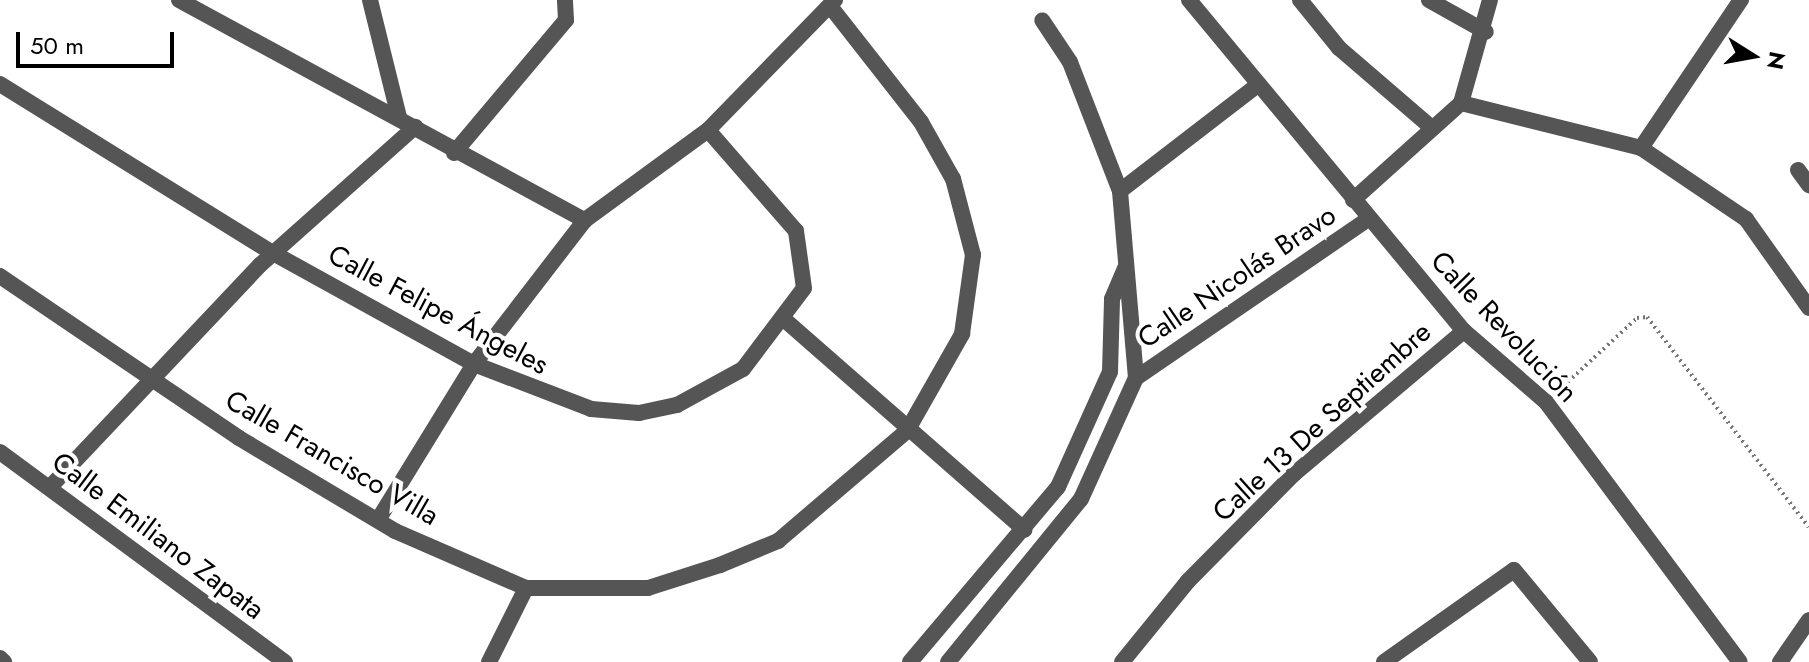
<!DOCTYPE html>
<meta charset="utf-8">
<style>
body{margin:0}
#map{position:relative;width:1809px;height:662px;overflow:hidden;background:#fff;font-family:Jost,sans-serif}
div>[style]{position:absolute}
.path>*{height:4px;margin-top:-2px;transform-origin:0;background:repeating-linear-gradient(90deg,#777 0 2px,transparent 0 6px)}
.minor>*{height:16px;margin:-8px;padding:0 8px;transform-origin:8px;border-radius:8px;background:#555}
.tertiary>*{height:16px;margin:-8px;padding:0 8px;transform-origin:8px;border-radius:8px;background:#555}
span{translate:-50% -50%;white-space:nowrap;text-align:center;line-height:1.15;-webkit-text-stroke:8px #fff;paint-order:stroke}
.street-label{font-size:28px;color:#000}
.north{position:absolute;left:1713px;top:16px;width:80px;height:80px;-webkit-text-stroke:6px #fff;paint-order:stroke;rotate:101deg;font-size:22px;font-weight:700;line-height:32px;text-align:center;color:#000}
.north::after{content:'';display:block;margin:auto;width:28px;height:36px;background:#000;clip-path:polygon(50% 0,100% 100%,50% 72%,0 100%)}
.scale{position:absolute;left:16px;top:32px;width:158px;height:36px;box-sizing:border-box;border:4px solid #000;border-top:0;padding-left:10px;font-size:24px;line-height:28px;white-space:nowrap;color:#000;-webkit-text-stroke:6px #fff;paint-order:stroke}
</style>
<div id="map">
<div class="path">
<i style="left:1559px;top:390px;width:106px;rotate:-42.7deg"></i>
<i style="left:1637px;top:318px;width:10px;rotate:-6deg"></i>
<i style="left:1647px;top:317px;width:265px;rotate:52.4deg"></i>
</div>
<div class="minor">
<i style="left:179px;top:0;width:462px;rotate:28.5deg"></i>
<i style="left:370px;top:0;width:121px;rotate:76.1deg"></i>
<i style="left:1189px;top:0;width:430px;rotate:50.3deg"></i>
<i style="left:1464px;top:331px;width:108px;rotate:40.9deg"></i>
<i style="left:1546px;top:402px;width:324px;rotate:53.3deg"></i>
<i style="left:1300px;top:0;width:62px;rotate:50.9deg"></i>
<i style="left:1339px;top:48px;width:123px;rotate:40.7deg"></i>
<i style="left:1429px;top:0;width:65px;rotate:29.3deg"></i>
<i style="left:0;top:84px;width:321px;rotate:31.8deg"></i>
<i style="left:273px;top:253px;width:230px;rotate:28.9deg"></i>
<i style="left:474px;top:364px;width:125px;rotate:21deg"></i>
<i style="left:591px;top:409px;width:48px;rotate:4.8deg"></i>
<i style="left:639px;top:413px;width:39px;rotate:-12deg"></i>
<i style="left:677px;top:405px;width:75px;rotate:-28.6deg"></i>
<i style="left:743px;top:369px;width:101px;rotate:-53deg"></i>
<i style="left:804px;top:288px;width:58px;rotate:-98deg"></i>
<i style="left:796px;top:231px;width:134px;rotate:-131.1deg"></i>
<i style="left:1461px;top:103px;width:186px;rotate:14deg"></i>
<i style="left:1641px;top:148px;width:127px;rotate:34.1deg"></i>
<i style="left:1746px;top:219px;width:109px;rotate:54.7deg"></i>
<i style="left:1461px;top:103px;width:107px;rotate:-74.3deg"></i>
<i style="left:1641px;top:148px;width:179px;rotate:-56deg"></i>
<i style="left:454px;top:153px;width:174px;rotate:-49.9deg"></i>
<i style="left:566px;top:20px;width:20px;rotate:-93deg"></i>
<i style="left:1798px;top:170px;width:19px;rotate:54deg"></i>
<i style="left:1120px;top:191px;width:175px;rotate:-37.6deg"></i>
<i style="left:1353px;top:200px;width:145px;rotate:-41.9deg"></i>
<i style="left:0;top:276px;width:289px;rotate:34.1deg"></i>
<i style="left:239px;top:438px;width:182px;rotate:30.8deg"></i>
<i style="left:395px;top:531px;width:143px;rotate:23.5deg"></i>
<i style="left:526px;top:588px;width:122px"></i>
<i style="left:648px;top:588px;width:76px;rotate:-17.7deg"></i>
<i style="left:720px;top:565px;width:63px;rotate:-22.5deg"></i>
<i style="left:778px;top:541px;width:170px;rotate:-40.5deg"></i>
<i style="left:907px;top:431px;width:112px;rotate:-60.4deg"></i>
<i style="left:962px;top:334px;width:80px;rotate:-82.1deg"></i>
<i style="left:973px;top:255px;width:79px;rotate:-104.7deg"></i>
<i style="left:953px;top:179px;width:65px;rotate:-119.3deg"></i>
<i style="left:921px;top:122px;width:147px;rotate:-128.1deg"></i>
<i style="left:786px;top:321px;width:317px;rotate:41.2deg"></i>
<i style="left:1136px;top:378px;width:281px;rotate:-34.4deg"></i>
<i style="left:52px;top:485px;width:303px;rotate:-46.6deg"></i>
<i style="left:260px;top:265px;width:208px;rotate:-41.7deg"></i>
<i style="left:378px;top:520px;width:183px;rotate:-58.4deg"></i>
<i style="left:474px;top:364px;width:182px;rotate:-52.4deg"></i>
<i style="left:585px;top:220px;width:152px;rotate:-36.2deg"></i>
<i style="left:708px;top:130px;width:182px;rotate:-45.7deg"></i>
<i style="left:0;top:658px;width:6px;rotate:45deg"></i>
<i style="left:489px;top:662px;width:83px;rotate:-63.4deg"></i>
<i style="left:910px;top:662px;width:229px;rotate:-49.8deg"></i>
<i style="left:1058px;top:487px;width:126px;rotate:-65.7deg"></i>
<i style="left:1110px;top:372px;width:73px;rotate:-88.4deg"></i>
<i style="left:1112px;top:299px;width:34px;rotate:-67deg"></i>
<i style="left:948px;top:662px;width:210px;rotate:-50.8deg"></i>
<i style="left:1081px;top:499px;width:133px;rotate:-65.6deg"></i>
<i style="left:1136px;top:378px;width:188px;rotate:-94.9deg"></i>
<i style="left:1120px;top:191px;width:138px;rotate:-111.2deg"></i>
<i style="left:1070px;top:62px;width:50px;rotate:-123.7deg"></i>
<i style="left:1122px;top:662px;width:104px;rotate:-50.8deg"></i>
<i style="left:1188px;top:581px;width:151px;rotate:-45.3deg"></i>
<i style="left:1294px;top:474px;width:222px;rotate:-40.1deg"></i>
<i style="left:1384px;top:662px;width:159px;rotate:-35.3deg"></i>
<i style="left:1514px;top:570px;width:119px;rotate:50.4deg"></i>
<i style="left:1780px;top:662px;width:51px;rotate:-55.4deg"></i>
</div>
<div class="tertiary">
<i style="left:0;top:452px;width:354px;rotate:36.4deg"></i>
</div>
<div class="street-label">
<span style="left:1237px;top:277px;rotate:-34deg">Calle Nicolás Bravo</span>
<span style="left:438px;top:310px;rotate:28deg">Calle Felipe Ángeles</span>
<span style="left:1504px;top:327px;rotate:46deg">Calle Revolución</span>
<span style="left:1322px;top:422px;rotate:-42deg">Calle 13 De Septiembre</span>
<span style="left:332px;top:458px;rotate:30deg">Calle Francisco Villa</span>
<span style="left:158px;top:536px;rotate:37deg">Calle Emiliano Zapata</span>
</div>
<div class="north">N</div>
<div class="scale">50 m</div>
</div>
